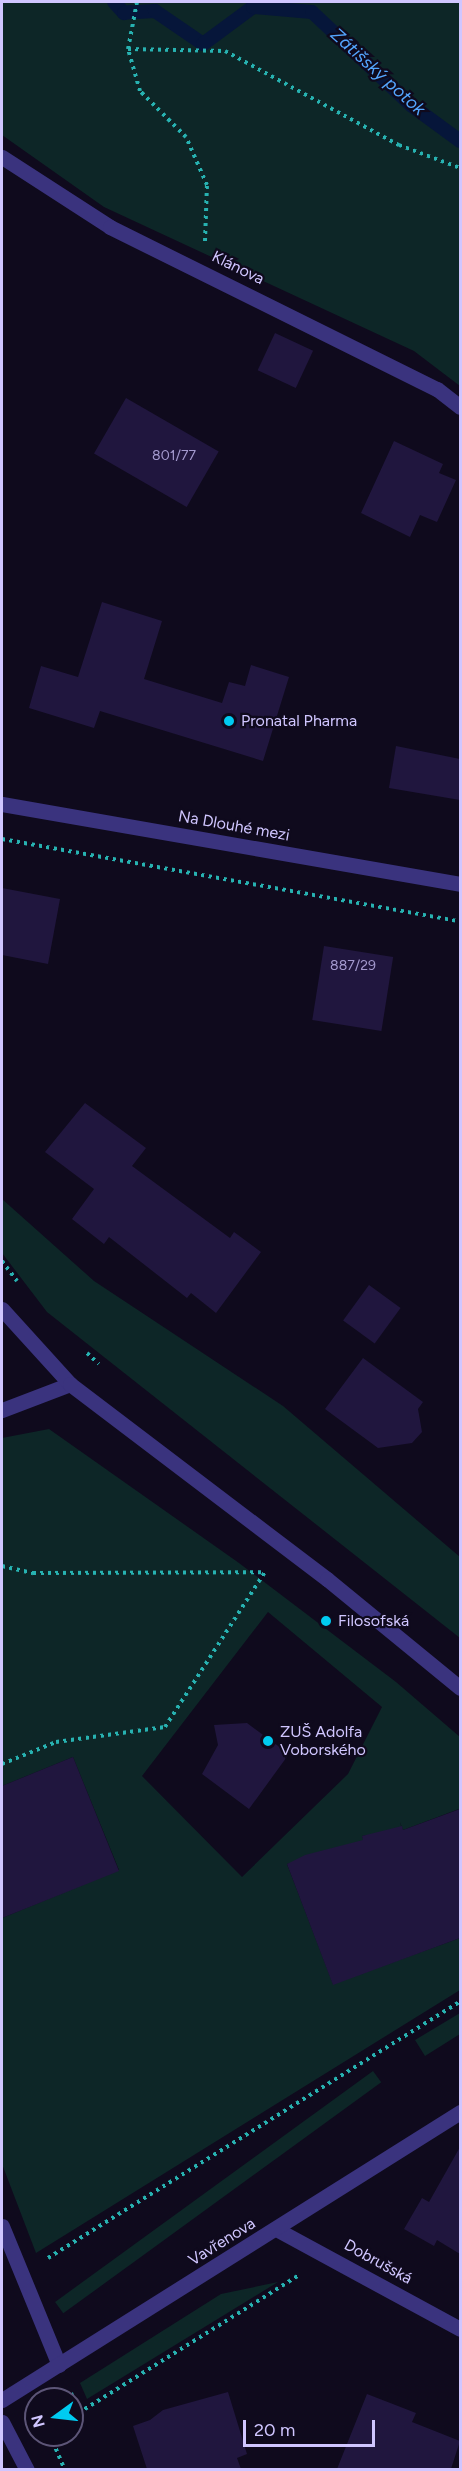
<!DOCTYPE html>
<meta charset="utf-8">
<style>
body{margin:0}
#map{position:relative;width:462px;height:2471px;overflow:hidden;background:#0f0a1d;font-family:Figtree,sans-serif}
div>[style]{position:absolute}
.green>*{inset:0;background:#0d2627;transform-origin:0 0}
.stream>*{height:14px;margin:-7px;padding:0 7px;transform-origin:7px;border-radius:7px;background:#06163a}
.building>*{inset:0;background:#20163e;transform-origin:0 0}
.path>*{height:4px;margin-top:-2px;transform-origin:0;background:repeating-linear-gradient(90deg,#27b2b1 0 3px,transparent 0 7.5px)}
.service>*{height:15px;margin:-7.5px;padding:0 7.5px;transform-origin:7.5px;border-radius:7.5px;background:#3a337e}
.minor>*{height:15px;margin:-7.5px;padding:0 7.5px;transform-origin:7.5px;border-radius:7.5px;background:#3a337e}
.tertiary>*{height:15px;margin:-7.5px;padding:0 7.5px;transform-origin:7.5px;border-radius:7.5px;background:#3a337e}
.dots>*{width:16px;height:16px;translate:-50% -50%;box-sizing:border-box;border:3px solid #0f0a1d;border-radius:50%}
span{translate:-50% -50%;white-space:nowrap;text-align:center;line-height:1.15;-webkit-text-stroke:4.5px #0f0a1d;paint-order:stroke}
.number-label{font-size:14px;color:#a49acf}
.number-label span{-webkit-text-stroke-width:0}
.street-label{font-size:16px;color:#d0c6ff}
.poi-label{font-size:16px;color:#d0c6ff}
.left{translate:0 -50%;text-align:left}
.water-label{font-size:18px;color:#54a6ff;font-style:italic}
.frame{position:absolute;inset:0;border:3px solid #d0c6ff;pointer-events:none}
.north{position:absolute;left:24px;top:2387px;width:60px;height:60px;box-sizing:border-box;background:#0f0a1d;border:2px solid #5c5577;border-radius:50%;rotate:255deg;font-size:16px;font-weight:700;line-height:24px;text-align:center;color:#d0c6ff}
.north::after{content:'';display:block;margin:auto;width:21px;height:27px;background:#00cbf1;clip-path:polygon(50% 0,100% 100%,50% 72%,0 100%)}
.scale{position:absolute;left:243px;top:2420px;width:132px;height:27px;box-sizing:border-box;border:3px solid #d0c6ff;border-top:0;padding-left:8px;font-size:18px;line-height:21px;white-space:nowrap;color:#d0c6ff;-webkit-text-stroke:4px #0f0a1d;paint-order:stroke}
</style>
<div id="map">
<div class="green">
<i style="clip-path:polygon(2px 2px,460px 2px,460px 386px,414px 351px,104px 207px,2px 135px)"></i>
<i style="clip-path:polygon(2px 1199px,94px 1281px,283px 1406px,460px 1557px,460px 1638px,47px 1312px,2px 1253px)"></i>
<i style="clip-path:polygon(evenodd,49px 1429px,239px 1563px,396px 1682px,460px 1737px,460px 1813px,459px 1809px,403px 1830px,400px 1822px,402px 1830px,362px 1836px,365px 1844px,287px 1864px,333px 1984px,460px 1938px,460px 1990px,36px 2253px,2px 2164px,2px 1918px,119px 1870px,73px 1757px,2px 1786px,2px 1438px,49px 1429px,268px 1612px,382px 1707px,348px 1774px,242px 1877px,142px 1776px,268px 1612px)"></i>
<i style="clip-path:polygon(460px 2013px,460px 2034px,425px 2056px,415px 2040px)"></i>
<i style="left:373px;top:2071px;width:14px;height:393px;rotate:54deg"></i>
<i style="clip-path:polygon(278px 2282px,87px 2399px,80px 2383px,221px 2294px)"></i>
</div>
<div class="stream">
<i style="left:114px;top:2px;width:15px;rotate:48deg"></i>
<i style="left:124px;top:13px;width:7px;rotate:-8deg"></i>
<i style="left:137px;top:12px;width:18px;rotate:-3deg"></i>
<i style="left:155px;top:11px;width:58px;rotate:34.5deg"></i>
<i style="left:203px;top:44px;width:62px;rotate:-36.5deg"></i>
<i style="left:253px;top:7px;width:59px;rotate:4.8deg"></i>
<i style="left:312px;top:12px;width:136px;rotate:43.2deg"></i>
<i style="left:411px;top:105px;width:61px;rotate:36.3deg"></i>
</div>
<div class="building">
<i style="left:275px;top:333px;width:42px;height:41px;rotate:25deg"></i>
<i style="left:126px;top:398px;width:107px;height:64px;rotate:30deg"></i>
<i style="clip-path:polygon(394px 441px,443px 464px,439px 473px,456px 480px,437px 522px,420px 515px,410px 537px,361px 513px)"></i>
<i style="clip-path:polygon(102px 602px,162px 621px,144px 679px,222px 703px,229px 682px,245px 686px,251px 665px,289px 677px,263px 761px,100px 711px,94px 728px,29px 708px,41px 666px,78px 677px)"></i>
<i style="clip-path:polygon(396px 746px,460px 759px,460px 800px,389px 788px)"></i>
<i style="clip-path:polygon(2px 888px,60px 899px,48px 964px,2px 955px)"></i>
<i style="left:324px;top:946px;width:70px;height:75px;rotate:9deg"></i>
<i style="clip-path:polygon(85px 1103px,146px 1148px,132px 1166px,230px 1238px,234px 1232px,261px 1252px,216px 1313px,191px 1293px,187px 1298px,109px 1237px,104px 1244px,72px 1219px,94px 1189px,45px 1152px)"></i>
<i style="left:369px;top:1285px;width:39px;height:44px;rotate:36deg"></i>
<i style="clip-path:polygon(363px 1358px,423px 1402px,418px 1409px,422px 1432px,412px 1443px,378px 1448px,325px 1409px)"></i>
<i style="clip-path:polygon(247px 1723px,289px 1754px,249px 1809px,202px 1774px,218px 1745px,214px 1725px)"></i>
<i style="clip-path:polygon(73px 1757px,119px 1871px,2px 1918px,2px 1786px)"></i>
<i style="clip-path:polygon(460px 1809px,460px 1938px,333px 1985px,287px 1864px,305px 1855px,363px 1840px,362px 1836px,402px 1826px,403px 1830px)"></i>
<i style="clip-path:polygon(460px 2147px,460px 2254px,437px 2240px,434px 2246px,404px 2229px,422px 2198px,429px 2202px)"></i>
<i style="clip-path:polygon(228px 2392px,247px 2454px,237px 2458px,241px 2469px,147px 2469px,133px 2426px,150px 2420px,163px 2410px)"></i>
<i style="clip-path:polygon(367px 2394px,416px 2413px,412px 2422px,460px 2441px,451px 2469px,337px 2469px)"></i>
</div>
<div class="path">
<i style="left:128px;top:49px;width:48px;rotate:-79.2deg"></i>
<i style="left:205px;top:241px;width:56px;rotate:-88deg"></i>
<i style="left:207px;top:185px;width:52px;rotate:-113.6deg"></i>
<i style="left:186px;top:137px;width:65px;rotate:-135deg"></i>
<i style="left:140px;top:91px;width:44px;rotate:-105.9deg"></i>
<i style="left:128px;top:49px;width:97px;rotate:1.2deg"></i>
<i style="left:225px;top:51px;width:198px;rotate:28.4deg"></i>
<i style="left:399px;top:145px;width:65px;rotate:20.7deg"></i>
<i style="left:2px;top:839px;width:465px;rotate:10.2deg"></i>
<i style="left:2px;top:1261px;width:25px;rotate:53deg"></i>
<i style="left:87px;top:1353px;width:16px;rotate:43deg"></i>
<i style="left:2px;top:1566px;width:32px;rotate:13deg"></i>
<i style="left:33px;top:1573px;width:232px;rotate:-0.2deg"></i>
<i style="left:2px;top:1764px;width:58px;rotate:-22.2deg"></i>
<i style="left:56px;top:1742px;width:110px;rotate:-7.8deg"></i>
<i style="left:165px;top:1727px;width:184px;rotate:-57.2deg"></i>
<i style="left:48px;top:2258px;width:485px;rotate:-31.9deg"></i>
<i style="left:71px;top:2393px;width:21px;rotate:67deg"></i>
<i style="left:72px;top:2417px;width:266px;rotate:-32deg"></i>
<i style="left:50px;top:2435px;width:38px;rotate:67deg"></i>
</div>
<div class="service">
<i style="left:2px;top:2422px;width:54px;rotate:62.5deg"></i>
</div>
<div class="minor">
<i style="left:2px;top:157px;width:129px;rotate:32.9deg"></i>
<i style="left:110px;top:227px;width:365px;rotate:26.4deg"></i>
<i style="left:437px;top:389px;width:29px;rotate:38deg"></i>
<i style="left:2px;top:804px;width:465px;rotate:9.9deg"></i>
<i style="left:2px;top:1410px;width:73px;rotate:-20.9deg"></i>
<i style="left:2px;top:2226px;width:150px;rotate:67.7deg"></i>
<i style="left:276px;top:2229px;width:209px;rotate:28.5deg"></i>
</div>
<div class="tertiary">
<i style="left:2px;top:1309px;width:101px;rotate:47.8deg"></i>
<i style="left:70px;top:1384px;width:323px;rotate:37.2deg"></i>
<i style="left:327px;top:1579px;width:172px;rotate:39.3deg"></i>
<i style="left:2px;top:2400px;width:541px;rotate:-32.16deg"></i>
</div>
<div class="dots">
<i style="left:229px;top:721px;background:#00cbf1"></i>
<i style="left:326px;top:1621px;background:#00cbf1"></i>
<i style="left:268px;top:1741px;background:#00cbf1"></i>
</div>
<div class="number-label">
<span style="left:174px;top:456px">801/77</span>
<span style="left:353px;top:966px">887/29</span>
</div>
<div class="street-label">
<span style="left:238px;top:268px;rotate:26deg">Klánova</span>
<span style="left:234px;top:826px;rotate:10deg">Na Dlouhé mezi</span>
<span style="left:222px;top:2242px;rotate:-32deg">Vavřenova</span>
<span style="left:378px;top:2262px;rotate:29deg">Dobrušská</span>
</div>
<div class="poi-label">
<span class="left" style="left:241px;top:721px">Pronatal Pharma</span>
<span class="left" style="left:338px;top:1621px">Filosofská</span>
<span class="left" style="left:280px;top:1741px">ZUŠ Adolfa<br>Voborského</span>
</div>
<div class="water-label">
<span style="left:378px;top:72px;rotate:42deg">Zátišský potok</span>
</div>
<div class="frame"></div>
<div class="north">N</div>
<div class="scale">20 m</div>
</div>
